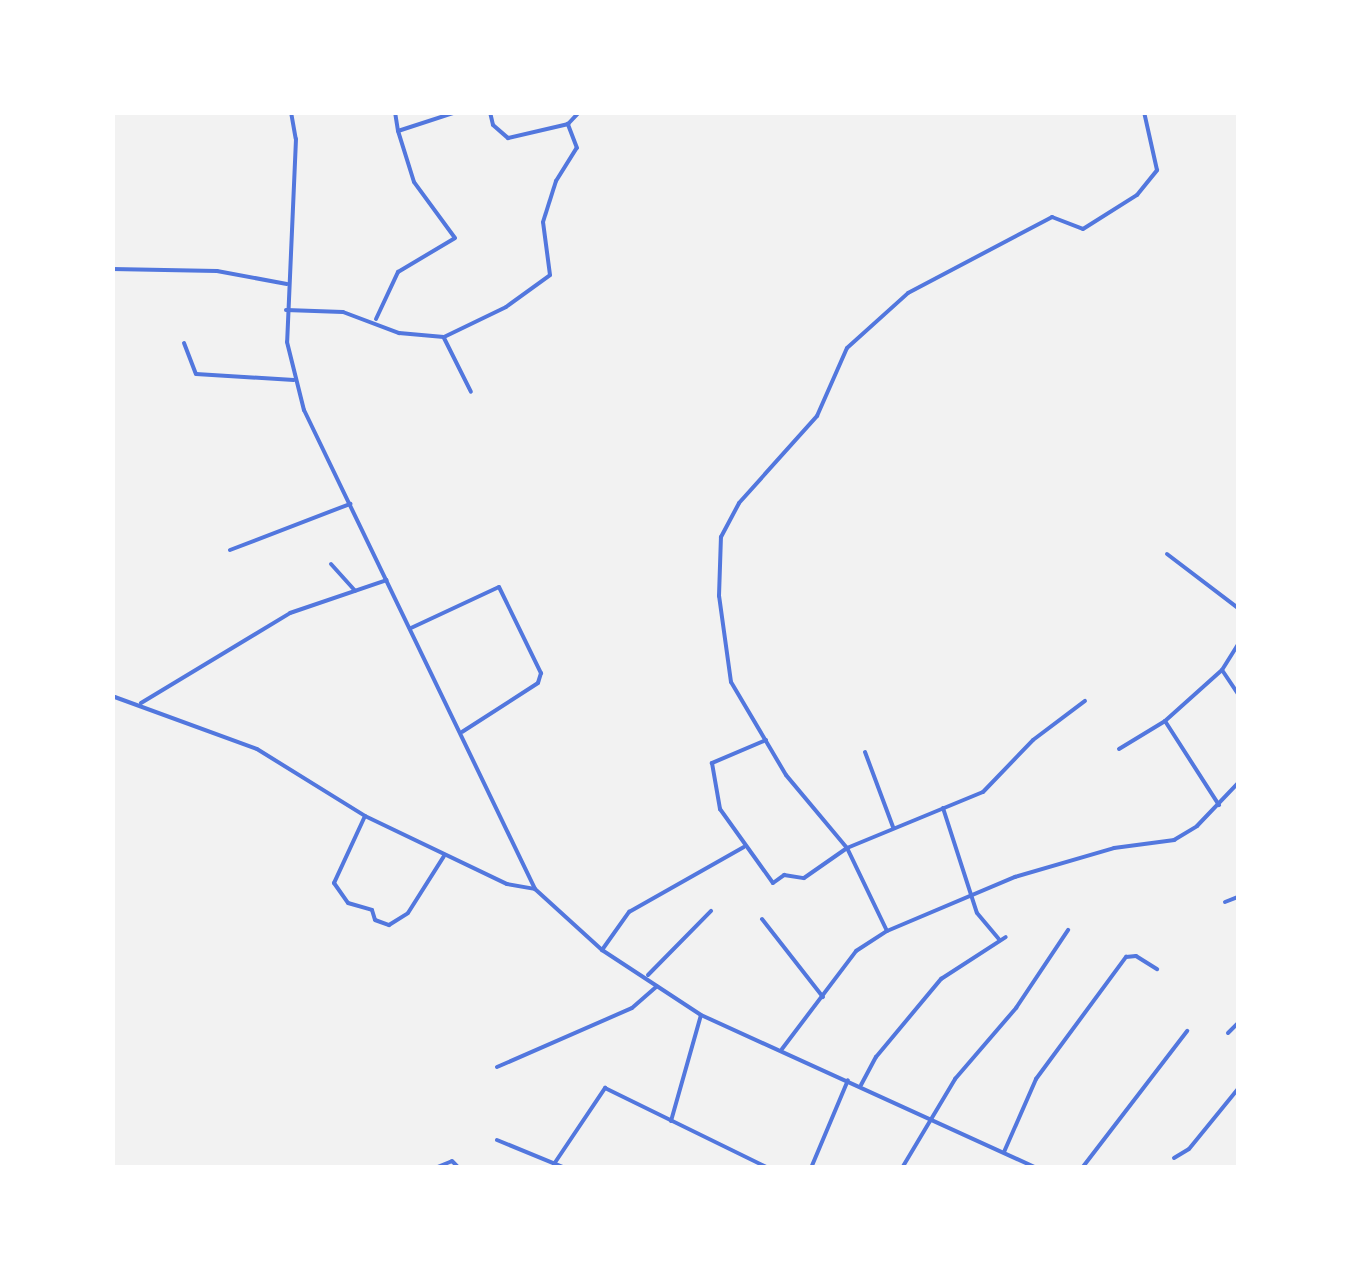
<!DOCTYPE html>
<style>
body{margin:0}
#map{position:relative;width:1351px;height:1280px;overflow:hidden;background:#f2f2f2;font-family:"Source Sans 3",sans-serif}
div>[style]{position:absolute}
.minor>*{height:4px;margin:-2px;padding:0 2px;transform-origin:2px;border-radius:2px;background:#5277de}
span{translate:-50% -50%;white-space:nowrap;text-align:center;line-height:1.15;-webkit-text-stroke:10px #fff;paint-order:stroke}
.frame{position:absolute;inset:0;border:115px solid #fff;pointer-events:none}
</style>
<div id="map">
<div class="minor">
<i style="left:291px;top:112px;width:27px;rotate:80deg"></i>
<i style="left:296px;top:139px;width:203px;rotate:92.5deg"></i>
<i style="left:287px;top:342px;width:70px;rotate:76deg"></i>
<i style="left:304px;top:410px;width:532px;rotate:64.25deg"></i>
<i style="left:535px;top:889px;width:91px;rotate:42.3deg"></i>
<i style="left:602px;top:950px;width:118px;rotate:33.3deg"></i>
<i style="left:701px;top:1015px;width:369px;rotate:24.5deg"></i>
<i style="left:395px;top:112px;width:19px;rotate:81deg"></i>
<i style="left:398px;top:131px;width:61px;rotate:-18.1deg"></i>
<i style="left:490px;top:112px;width:13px;rotate:77deg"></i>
<i style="left:493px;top:125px;width:20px;rotate:41deg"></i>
<i style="left:508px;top:138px;width:62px;rotate:-13.1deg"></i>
<i style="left:568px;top:124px;width:16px;rotate:-47deg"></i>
<i style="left:112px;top:269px;width:105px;rotate:1.1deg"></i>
<i style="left:217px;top:271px;width:71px;rotate:10.5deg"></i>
<i style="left:286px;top:310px;width:57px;rotate:2deg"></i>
<i style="left:343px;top:312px;width:60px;rotate:20.6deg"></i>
<i style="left:399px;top:333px;width:45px;rotate:5.1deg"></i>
<i style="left:444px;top:337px;width:69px;rotate:-25.8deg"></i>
<i style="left:506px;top:307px;width:54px;rotate:-36deg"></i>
<i style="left:550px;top:275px;width:53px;rotate:-97.5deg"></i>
<i style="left:543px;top:222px;width:43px;rotate:-72.4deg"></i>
<i style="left:556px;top:181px;width:39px;rotate:-58deg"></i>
<i style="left:577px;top:148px;width:26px;rotate:-111deg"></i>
<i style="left:376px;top:319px;width:52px;rotate:-64.9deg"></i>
<i style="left:398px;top:272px;width:66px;rotate:-30.8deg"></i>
<i style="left:455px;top:238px;width:69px;rotate:-126.2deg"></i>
<i style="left:414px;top:182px;width:53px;rotate:-107.4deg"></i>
<i style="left:444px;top:338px;width:60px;rotate:63.4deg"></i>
<i style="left:184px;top:343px;width:33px;rotate:69deg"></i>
<i style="left:196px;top:374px;width:98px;rotate:3.5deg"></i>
<i style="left:230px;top:550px;width:129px;rotate:-21deg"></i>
<i style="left:1167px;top:554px;width:89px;rotate:37.3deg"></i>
<i style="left:331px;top:564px;width:36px;rotate:48deg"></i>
<i style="left:411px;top:628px;width:97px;rotate:-25deg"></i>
<i style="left:499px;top:587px;width:96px;rotate:64deg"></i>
<i style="left:541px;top:673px;width:10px;rotate:107deg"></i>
<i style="left:538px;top:683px;width:90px;rotate:147.2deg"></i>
<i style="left:1222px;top:670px;width:29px;rotate:56deg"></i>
<i style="left:112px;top:696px;width:154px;rotate:20.1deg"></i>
<i style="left:257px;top:749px;width:127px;rotate:31.8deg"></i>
<i style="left:365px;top:816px;width:157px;rotate:25.6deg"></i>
<i style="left:507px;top:884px;width:28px;rotate:10deg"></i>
<i style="left:141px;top:703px;width:174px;rotate:-31.1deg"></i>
<i style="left:290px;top:613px;width:102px;rotate:-18.8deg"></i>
<i style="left:1165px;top:721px;width:100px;rotate:57.3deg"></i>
<i style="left:766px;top:740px;width:59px;rotate:156.9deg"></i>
<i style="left:712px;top:763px;width:47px;rotate:80.1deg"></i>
<i style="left:720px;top:809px;width:91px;rotate:54.4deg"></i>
<i style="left:773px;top:883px;width:14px;rotate:-36deg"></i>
<i style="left:784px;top:875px;width:20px;rotate:9deg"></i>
<i style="left:804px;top:878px;width:52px;rotate:-34.9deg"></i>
<i style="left:847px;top:848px;width:147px;rotate:-22.4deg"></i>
<i style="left:983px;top:792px;width:72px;rotate:-46.1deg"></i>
<i style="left:1033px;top:740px;width:65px;rotate:-36.9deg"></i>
<i style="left:1119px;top:749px;width:54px;rotate:-31.3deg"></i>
<i style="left:1165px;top:721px;width:76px;rotate:-41.8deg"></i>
<i style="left:1222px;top:670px;width:31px;rotate:-58deg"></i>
<i style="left:865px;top:752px;width:80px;rotate:69.5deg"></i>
<i style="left:943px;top:808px;width:110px;rotate:72.1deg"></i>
<i style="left:977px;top:913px;width:34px;rotate:50deg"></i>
<i style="left:365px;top:816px;width:74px;rotate:114.8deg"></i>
<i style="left:334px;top:883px;width:24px;rotate:55deg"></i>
<i style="left:348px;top:903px;width:25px;rotate:16deg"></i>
<i style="left:372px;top:910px;width:10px;rotate:73deg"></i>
<i style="left:375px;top:920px;width:15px;rotate:20deg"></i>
<i style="left:389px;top:925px;width:22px;rotate:-32deg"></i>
<i style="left:408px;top:913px;width:67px;rotate:-57.7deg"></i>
<i style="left:1225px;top:902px;width:14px;rotate:-21deg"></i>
<i style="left:762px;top:919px;width:99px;rotate:52deg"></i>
<i style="left:887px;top:931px;width:92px;rotate:-115.7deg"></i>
<i style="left:847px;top:848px;width:95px;rotate:-129.9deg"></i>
<i style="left:786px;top:775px;width:108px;rotate:-120.6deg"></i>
<i style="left:731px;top:682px;width:87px;rotate:-97.9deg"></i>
<i style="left:719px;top:596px;width:59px;rotate:-88.1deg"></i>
<i style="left:721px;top:537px;width:38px;rotate:-62deg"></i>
<i style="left:739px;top:503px;width:117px;rotate:-48.1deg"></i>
<i style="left:817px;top:416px;width:74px;rotate:-66.2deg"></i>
<i style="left:847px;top:348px;width:82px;rotate:-42deg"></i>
<i style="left:908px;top:293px;width:163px;rotate:-27.8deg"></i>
<i style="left:1052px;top:217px;width:33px;rotate:21deg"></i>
<i style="left:1083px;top:229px;width:64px;rotate:-32.2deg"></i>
<i style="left:1137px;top:195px;width:32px;rotate:-51deg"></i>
<i style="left:1157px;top:170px;width:59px;rotate:-102.6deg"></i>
<i style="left:602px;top:950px;width:47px;rotate:-54.6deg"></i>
<i style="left:629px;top:912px;width:132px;rotate:-29.5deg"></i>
<i style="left:648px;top:975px;width:90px;rotate:-45.5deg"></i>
<i style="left:1228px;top:1033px;width:14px;rotate:-45deg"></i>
<i style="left:782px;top:1049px;width:123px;rotate:-52.9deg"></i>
<i style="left:856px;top:951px;width:37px;rotate:-33deg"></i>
<i style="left:887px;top:931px;width:139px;rotate:-22.9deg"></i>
<i style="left:1015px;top:877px;width:103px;rotate:-16.3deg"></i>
<i style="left:1114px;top:848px;width:61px;rotate:-7.6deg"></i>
<i style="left:1174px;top:840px;width:27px;rotate:-31deg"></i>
<i style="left:1197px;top:826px;width:59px;rotate:-46.4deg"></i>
<i style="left:497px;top:1067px;width:147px;rotate:-23.6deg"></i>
<i style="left:632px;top:1008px;width:33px;rotate:-41deg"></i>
<i style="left:861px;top:1085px;width:32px;rotate:-62deg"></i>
<i style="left:876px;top:1057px;width:102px;rotate:-50.2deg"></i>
<i style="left:941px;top:979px;width:77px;rotate:-32.9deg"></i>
<i style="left:671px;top:1121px;width:110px;rotate:-74.2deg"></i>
<i style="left:497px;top:1140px;width:74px;rotate:22.4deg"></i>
<i style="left:1004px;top:1152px;width:80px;rotate:-66.3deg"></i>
<i style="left:1036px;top:1079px;width:152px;rotate:-53.6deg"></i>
<i style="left:1126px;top:957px;width:10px;rotate:-6deg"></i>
<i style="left:1136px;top:956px;width:25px;rotate:32deg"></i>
<i style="left:1174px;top:1158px;width:17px;rotate:-31deg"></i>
<i style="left:1189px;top:1149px;width:77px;rotate:-50.8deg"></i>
<i style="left:554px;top:1164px;width:92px;rotate:-56.1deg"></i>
<i style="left:605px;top:1088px;width:182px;rotate:26.1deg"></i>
<i style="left:435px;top:1168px;width:18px;rotate:-22deg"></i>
<i style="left:452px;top:1161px;width:10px;rotate:45deg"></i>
<i style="left:811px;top:1168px;width:95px;rotate:-67.2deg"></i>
<i style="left:902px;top:1168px;width:104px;rotate:-59.2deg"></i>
<i style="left:955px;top:1079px;width:94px;rotate:-49.3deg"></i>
<i style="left:1016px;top:1008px;width:94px;rotate:-56.3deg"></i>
<i style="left:1082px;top:1168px;width:173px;rotate:-52.5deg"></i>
</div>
<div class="frame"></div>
</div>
